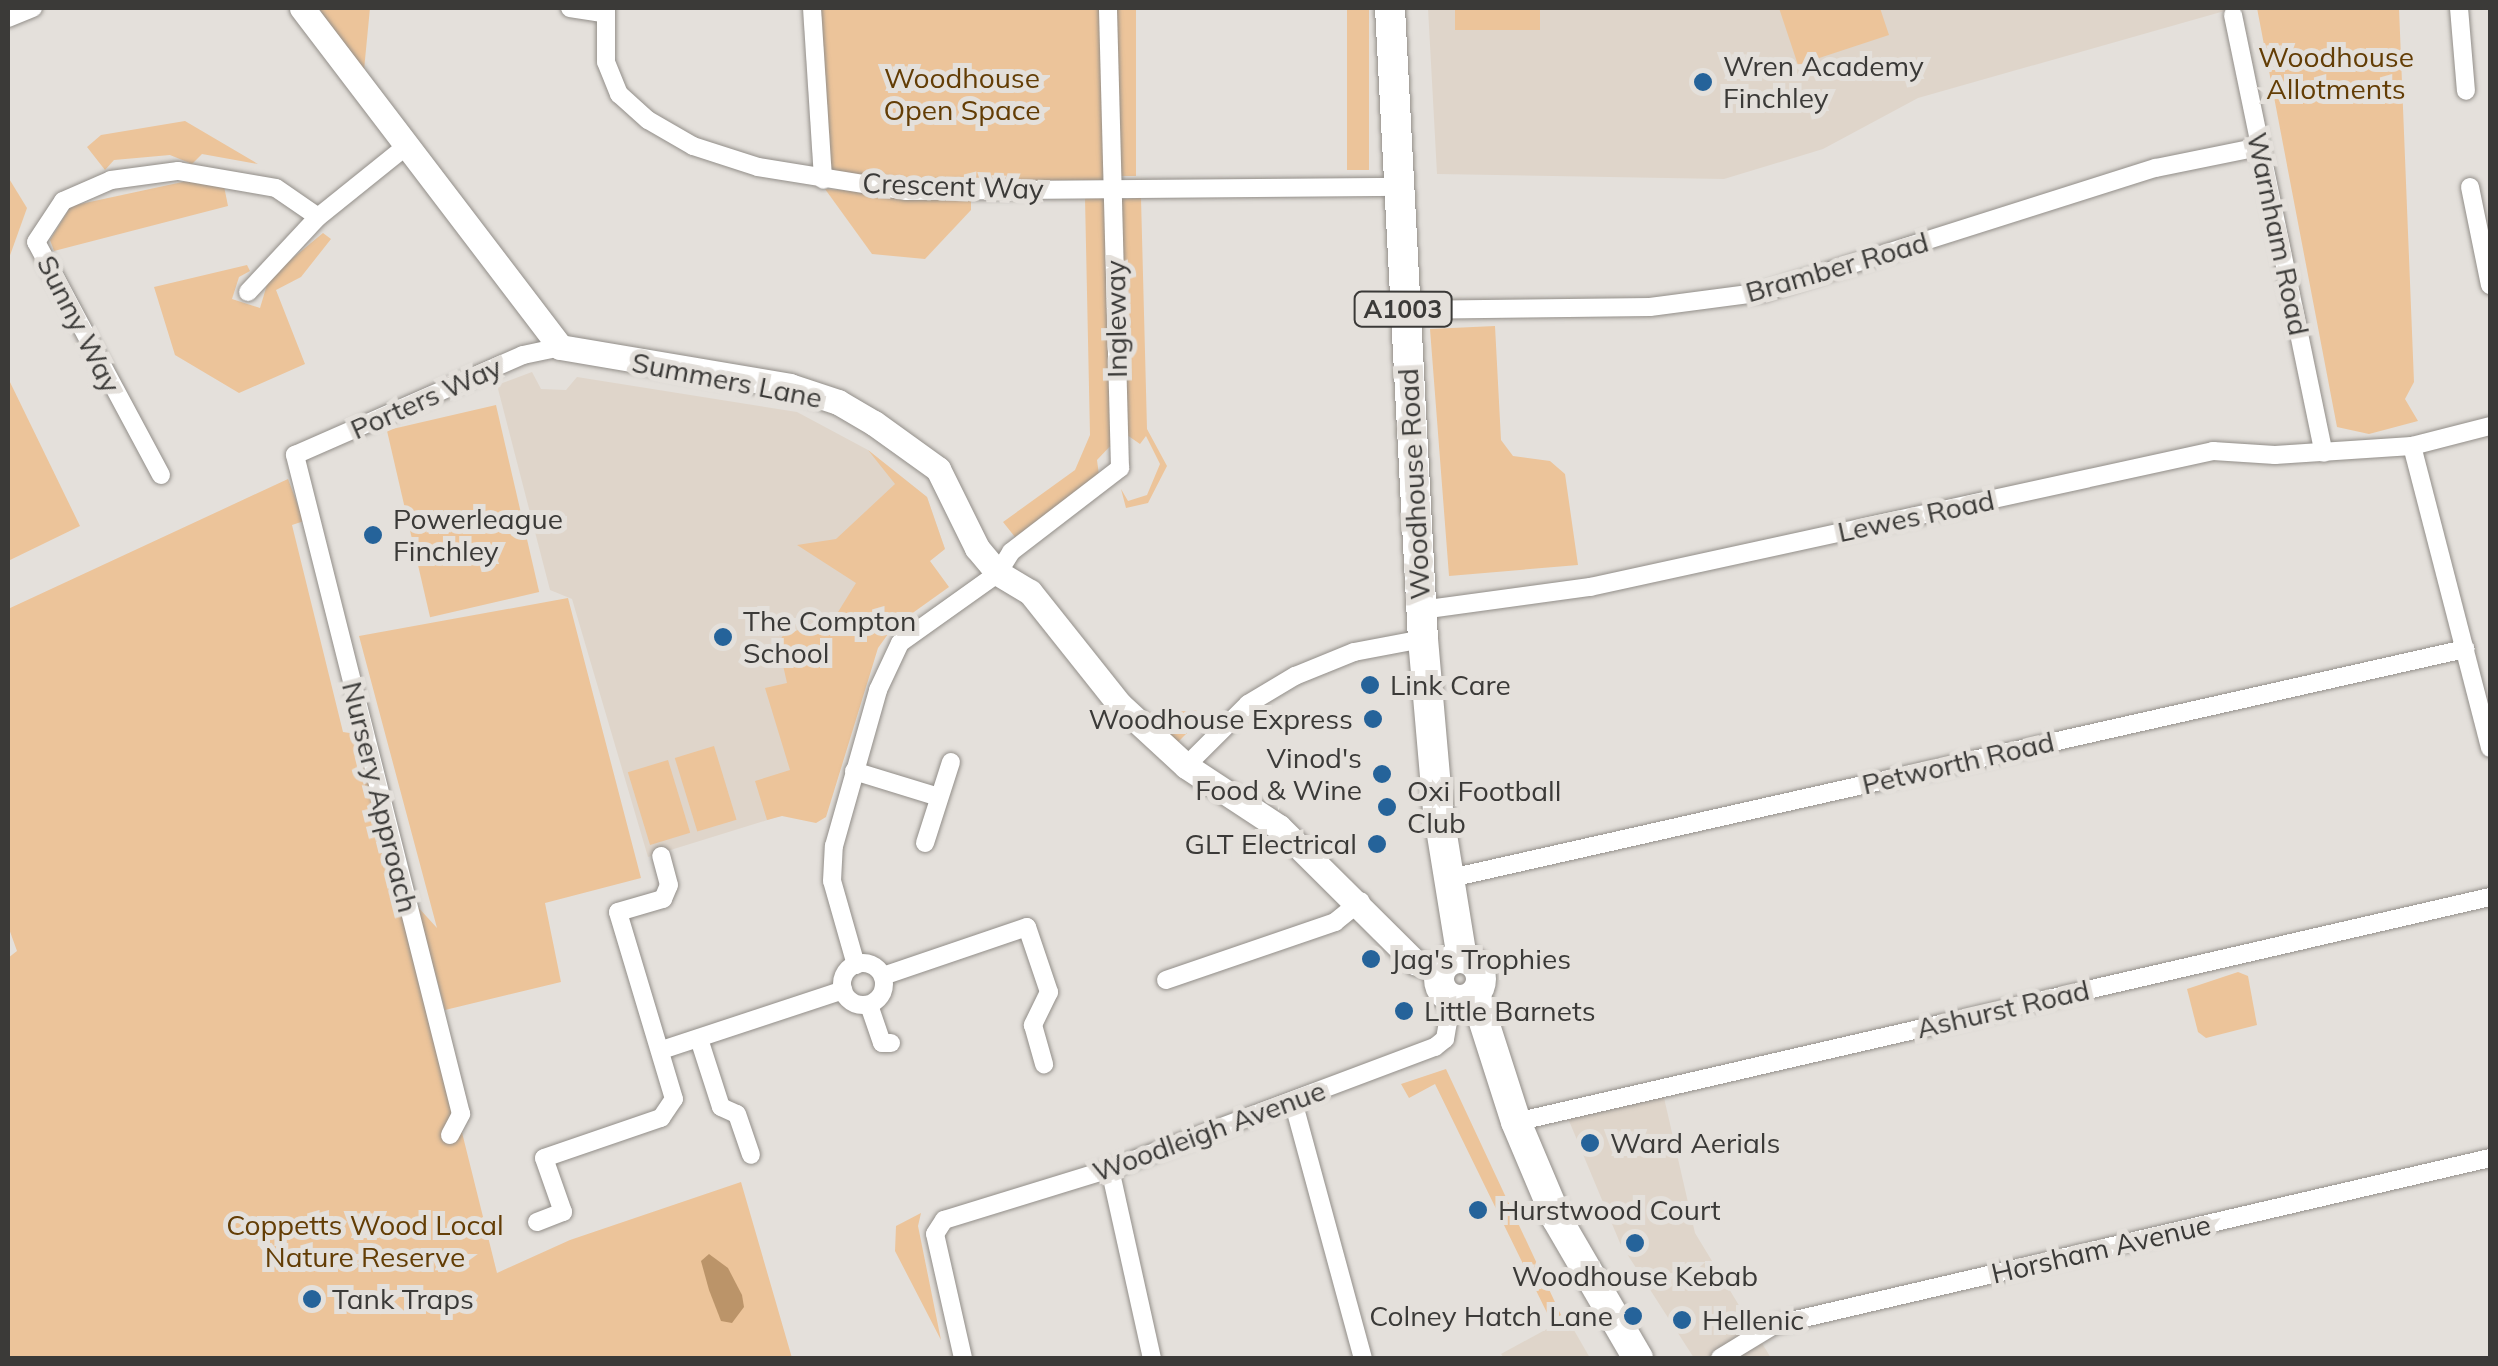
<!DOCTYPE html>
<html>
<head>
<meta charset="utf-8">
<style>
	body { margin:0 }
	#map { position:relative; width:2498px; height:1366px; overflow:hidden; background:#e4e0db; font-family:Mulish,sans-serif }
	div>[style] { position:absolute }
	[style*='--x'] { left:calc(var(--x)*1px); top:calc(var(--y)*1px); width:calc(var(--w)*1px); rotate:calc(var(--a)*1deg) }
	.built>* { inset:0; background:#dfd5ca }
	.green>* { inset:0; background:#ecc49a; transform-origin:0 0 }
	.water>* { inset:0; background:#bb9469 }
	.roads { filter:drop-shadow(0 0 2px #928e89) drop-shadow(0 0 2px #928e89) }
	.street>* { height:18px; margin:-9px; padding:0 9px; transform-origin:9px; border-radius:9px; background:#fff }
	.street>.ring { margin:-9px; padding:0; box-sizing:content-box; background:none; border:18px solid #fff; border-radius:50% }
	.secondary>* { height:25px; margin:-12.5px; padding:0 12.5px; transform-origin:12.5px; border-radius:12.5px; background:#fff }
	.primary>* { height:30px; margin:-15px; padding:0 15px; transform-origin:15px; border-radius:15px; background:#fff }
	.primary>.ring { margin:-15px; padding:0; box-sizing:content-box; background:none; border:30px solid #fff; border-radius:50% }
	.dots>* { width:28px; height:28px; translate:-50% -50%; box-sizing:border-box; border:5px solid #e4e0db; border-radius:50% }
	span { translate:-50% -50%; white-space:nowrap; text-align:center; line-height:1.15; -webkit-text-stroke:10px #e4e0db; paint-order:stroke }
	.shield-label span { padding:2px 8px; background:#e4e0db; border:2px solid; border-radius:8px; -webkit-text-stroke-width:0 }
	.shield-label { font-size:25px; color:#3b3a38; font-weight:700 }
	.park-label { font-size:28px; color:#633d05 }
	.poi-label { font-size:28px; color:#3b3a38 }
	.left { translate:0 -50%; text-align:left }
	.right { translate:-100% -50%; text-align:right }
	.street-label { font-size:28px; color:#3b3a38 }
	.frame { position:absolute; inset:0; border:10px solid #3b3a38; pointer-events:none }
</style>
</head>
<body>
<div id="map">
	<div class="built">
		<i style="clip-path:polygon(1428px 8px,2235px 8px,1918px 98px,1823px 149px,1724px 179px,1437px 174px)"></i>
		<i style="clip-path:polygon(532px 372px,541px 389px,566px 390px,577px 377px,797px 412px,868px 450px,927px 497px,945px 549px,929px 536px,870px 605px,819px 804px,648px 857px,572px 599px,550px 590px,497px 385px)"></i>
		<i style="clip-path:polygon(1662px 1089px,1695px 1233px,1771px 1358px,1694px 1358px,1620px 1243px,1567px 1116px)"></i>
		<i style="clip-path:polygon(1567px 1318px,1590px 1358px,1504px 1358px,1501px 1354px)"></i>
	</div>
	<div class="green">
		<i style="clip-path:polygon(319px 8px,370px 8px,364px 70px,323px 15px)"></i>
		<i style="clip-path:polygon(817px 8px,1100px 8px,1106px 180px,898px 182px,836px 175px,826px 163px)"></i>
		<i style="left:1117px;top:8px;width:19px;height:168px"></i>
		<i style="left:1347px;top:8px;width:22px;height:162px"></i>
		<i style="left:1455px;top:8px;width:85px;height:22px"></i>
		<i style="clip-path:polygon(1779px 8px,1880px 8px,1889px 35px,1798px 65px)"></i>
		<i style="clip-path:polygon(2257px 8px,2399px 8px,2414px 382px,2405px 399px,2418px 421px,2369px 434px,2337px 427px)"></i>
		<i style="clip-path:polygon(185px 121px,258px 164px,202px 154px,192px 164px,170px 155px,114px 160px,105px 170px,87px 147px,101px 135px)"></i>
		<i style="clip-path:polygon(8px 177px,27px 208px,8px 261px)"></i>
		<i style="clip-path:polygon(187px 181px,223px 181px,228px 206px,54px 251px,50px 240px,71px 206px)"></i>
		<i style="clip-path:polygon(825px 189px,971px 198px,971px 210px,925px 259px,872px 254px)"></i>
		<i style="clip-path:polygon(1108px 196px,1115px 441px,1097px 460px,1099px 475px,1015px 537px,1003px 522px,1075px 470px,1090px 435px,1085px 198px)"></i>
		<i style="clip-path:polygon(1141px 198px,1147px 429px,1167px 466px,1148px 503px,1126px 508px,1121px 489px,1128px 501px,1147px 495px,1160px 464px,1146px 436px,1140px 444px,1127px 435px,1120px 199px)"></i>
		<i style="clip-path:polygon(323px 233px,331px 239px,301px 277px,276px 290px,305px 364px,239px 393px,175px 355px,154px 287px,247px 265px,250px 271px,239px 277px,232px 299px,260px 308px,269px 278px)"></i>
		<i style="clip-path:polygon(1495px 326px,1501px 440px,1513px 456px,1550px 461px,1565px 474px,1578px 565px,1449px 576px,1430px 329px)"></i>
		<i style="clip-path:polygon(8px 378px,80px 526px,8px 561px)"></i>
		<i style="left:496px;top:405px;width:192px;height:112px;rotate:77deg"></i>
		<i style="clip-path:polygon(868px 450px,927px 497px,945px 549px,930px 561px,949px 587px,893px 627px,878px 648px,826px 817px,816px 823px,782px 816px,767px 820px,755px 781px,790px 770px,765px 688px,787px 683px,778px 643px,784px 634px,813px 626px,825px 633px,856px 583px,797px 545px,836px 539px,895px 484px)"></i>
		<i style="clip-path:polygon(288px 479px,304px 521px,292px 525px,343px 732px,363px 735px,497px 1273px,570px 1240px,741px 1182px,792px 1358px,8px 1358px,8px 958px,17px 951px,8px 926px,8px 609px)"></i>
		<i style="clip-path:polygon(568px 598px,641px 878px,545px 903px,561px 982px,445px 1010px,417px 906px,437px 928px,359px 636px)"></i>
		<i style="clip-path:polygon(1210px 710px,1177px 743px,1145px 713px)"></i>
		<i style="left:714px;top:746px;width:77px;height:41px;rotate:73deg"></i>
		<i style="left:668px;top:760px;width:76px;height:42px;rotate:73deg"></i>
		<i style="clip-path:polygon(2238px 972px,2248px 976px,2257px 1025px,2206px 1038px,2198px 1032px,2187px 989px)"></i>
		<i style="clip-path:polygon(1446px 1069px,1561px 1315px,1551px 1321px,1435px 1084px,1409px 1098px,1401px 1084px)"></i>
		<i style="clip-path:polygon(921px 1213px,918px 1226px,941px 1340px,895px 1251px,896px 1226px)"></i>
	</div>
	<div class="water">
		<i style="clip-path:polygon(709px 1254px,728px 1268px,742px 1295px,744px 1307px,732px 1323px,721px 1321px,709px 1290px,701px 1261px)"></i>
	</div>
	<div class="roads">
		<div class="street">
			<i style="--x:570;--y:8;--w:33;--a:9"></i>
			<i style="--x:606;--y:8;--w:54;--a:90"></i>
			<i style="--x:606;--y:62;--w:35;--a:68"></i>
			<i style="--x:619;--y:94;--w:39;--a:42"></i>
			<i style="--x:648;--y:120;--w:52;--a:30"></i>
			<i style="--x:693;--y:146;--w:68;--a:17.9"></i>
			<i style="--x:758;--y:167;--w:150;--a:9.2"></i>
			<i style="--x:906;--y:191;--w:492;--a:-0.5"></i>
			<i style="--x:812;--y:8;--w:172;--a:86.3"></i>
			<i style="--x:2459;--y:8;--w:83;--a:85.2"></i>
			<i style="--x:2233;--y:15;--w:447;--a:78.3"></i>
			<i style="--x:8;--y:18;--w:27;--a:-22"></i>
			<i style="--x:2470;--y:187;--w:100;--a:78.5"></i>
			<i style="--x:248;--y:292;--w:103;--a:-47"></i>
			<i style="--x:318;--y:217;--w:112;--a:-38.8"></i>
			<i style="--x:1403;--y:310;--w:247;--a:-0.7"></i>
			<i style="--x:1650;--y:307;--w:115;--a:-7.5"></i>
			<i style="--x:1764;--y:292;--w:411;--a:-17.6"></i>
			<i style="--x:2156;--y:168;--w:105;--a:-11.5"></i>
			<i style="--x:2412;--y:446;--w:312;--a:75.5"></i>
			<i style="--x:161;--y:475;--w:264;--a:-118.2"></i>
			<i style="--x:36;--y:242;--w:49;--a:-56.6"></i>
			<i style="--x:63;--y:201;--w:52;--a:-23.6"></i>
			<i style="--x:111;--y:180;--w:68;--a:-7.7"></i>
			<i style="--x:178;--y:171;--w:99;--a:9.8"></i>
			<i style="--x:276;--y:188;--w:51;--a:34.6"></i>
			<i style="--x:1421;--y:610;--w:171;--a:-7.8"></i>
			<i style="--x:1590;--y:587;--w:638;--a:-12.31"></i>
			<i style="--x:2213;--y:451;--w:62;--a:3.7"></i>
			<i style="--x:2275;--y:455;--w:137;--a:-3.8"></i>
			<i style="--x:2412;--y:446;--w:81;--a:-14.4"></i>
			<i style="--x:1186;--y:766;--w:88;--a:-45"></i>
			<i style="--x:1248;--y:704;--w:55;--a:-30.8"></i>
			<i style="--x:1295;--y:676;--w:64;--a:-22.1"></i>
			<i style="--x:1354;--y:652;--w:70;--a:-10.7"></i>
			<i style="--x:854;--y:771;--w:89;--a:17"></i>
			<i style="--x:925;--y:843;--w:85;--a:-72.2"></i>
			<i style="--x:1451;--y:878;--w:1040;--a:-12.73"></i>
			<i class="ring" style="left:842px;top:963px;width:24px;height:24px"></i>
			<i style="--x:856;--y:965;--w:87;--a:-105.9"></i>
			<i style="--x:832;--y:881;--w:35;--a:-87"></i>
			<i style="--x:834;--y:846;--w:162;--a:-74.2"></i>
			<i style="--x:878;--y:690;--w:52;--a:-64.9"></i>
			<i style="--x:900;--y:643;--w:120;--a:-35.5"></i>
			<i style="--x:998;--y:573;--w:25;--a:-58"></i>
			<i style="--x:1011;--y:552;--w:138;--a:-37.6"></i>
			<i style="--x:1120;--y:468;--w:460;--a:-91.5"></i>
			<i style="--x:883;--y:976;--w:152;--a:-18.8"></i>
			<i style="--x:1027;--y:927;--w:69;--a:71.3"></i>
			<i style="--x:1049;--y:992;--w:37;--a:116"></i>
			<i style="--x:1033;--y:1025;--w:41;--a:74.2"></i>
			<i style="--x:1166;--y:980;--w:179;--a:-18.9"></i>
			<i style="--x:1335;--y:922;--w:33;--a:-39"></i>
			<i style="--x:869;--y:1005;--w:40;--a:71.1"></i>
			<i style="--x:882;--y:1043;--w:9;--a:0"></i>
			<i style="--x:700;--y:1042;--w:68;--a:72.1"></i>
			<i style="--x:721;--y:1107;--w:17;--a:24"></i>
			<i style="--x:737;--y:1114;--w:43;--a:71.1"></i>
			<i style="--x:662;--y:1050;--w:191;--a:-18.3"></i>
			<i style="--x:1293;--y:1101;--w:266;--a:74.8"></i>
			<i style="--x:1516;--y:1122;--w:1000;--a:-13.01"></i>
			<i style="--x:450;--y:1135;--w:24;--a:-62"></i>
			<i style="--x:461;--y:1114;--w:680;--a:-104.14"></i>
			<i style="--x:295;--y:455;--w:249;--a:-23.7"></i>
			<i style="--x:523;--y:355;--w:38;--a:-12"></i>
			<i style="--x:1110;--y:1169;--w:194;--a:77.5"></i>
			<i style="--x:537;--y:1222;--w:28;--a:-21"></i>
			<i style="--x:563;--y:1212;--w:57;--a:-109.4"></i>
			<i style="--x:544;--y:1158;--w:124;--a:-18.9"></i>
			<i style="--x:661;--y:1118;--w:23;--a:-56"></i>
			<i style="--x:674;--y:1099;--w:195;--a:-106.7"></i>
			<i style="--x:618;--y:912;--w:47;--a:-16.1"></i>
			<i style="--x:663;--y:899;--w:15;--a:-67"></i>
			<i style="--x:669;--y:885;--w:30;--a:-105"></i>
			<i style="--x:963;--y:1358;--w:127;--a:-102.7"></i>
			<i style="--x:935;--y:1234;--w:17;--a:-57"></i>
			<i style="--x:944;--y:1220;--w:174;--a:-17.1"></i>
			<i style="--x:1110;--y:1169;--w:347;--a:-20.6"></i>
			<i style="--x:1435;--y:1047;--w:13;--a:-39"></i>
			<i style="--x:1445;--y:1039;--w:41;--a:-80.1"></i>
			<i style="--x:1720;--y:1358;--w:63;--a:-31.4"></i>
			<i style="--x:1774;--y:1325;--w:735;--a:-13.13"></i>
		</div>
		<div class="secondary">
			<i style="--x:302;--y:8;--w:426;--a:52.7"></i>
			<i style="--x:560;--y:347;--w:233;--a:9.6"></i>
			<i style="--x:790;--y:386;--w:51;--a:18.4"></i>
			<i style="--x:838;--y:402;--w:42;--a:30.3"></i>
			<i style="--x:874;--y:423;--w:79;--a:35.7"></i>
			<i style="--x:938;--y:469;--w:88;--a:63.7"></i>
			<i style="--x:977;--y:548;--w:33;--a:50"></i>
			<i style="--x:998;--y:573;--w:37;--a:31"></i>
			<i style="--x:1030;--y:592;--w:144;--a:51.5"></i>
			<i style="--x:1120;--y:705;--w:90;--a:42.7"></i>
			<i style="--x:1186;--y:766;--w:111;--a:33.3"></i>
			<i style="--x:1279;--y:827;--w:192;--a:44.8"></i>
			<i style="--x:1415;--y:962;--w:28;--a:19"></i>
		</div>
		<div class="primary">
			<i style="--x:1390;--y:8;--w:632;--a:87.01"></i>
			<i style="--x:1423;--y:639;--w:172;--a:85"></i>
			<i style="--x:1438;--y:810;--w:150;--a:80.8"></i>
			<i class="ring" style="left:1439px;top:958px;width:12px;height:12px"></i>
			<i style="--x:1475;--y:994;--w:134;--a:72.2"></i>
			<i style="--x:1516;--y:1122;--w:105;--a:67.1"></i>
			<i style="--x:1557;--y:1219;--w:161;--a:59.8"></i>
		</div>
	</div>
	<div class="dots">
		<i style="left:1703px;top:82px;background:#25639a"></i>
		<i style="left:373px;top:535px;background:#25639a"></i>
		<i style="left:723px;top:637px;background:#25639a"></i>
		<i style="left:1370px;top:685px;background:#25639a"></i>
		<i style="left:1373px;top:719px;background:#25639a"></i>
		<i style="left:1382px;top:774px;background:#25639a"></i>
		<i style="left:1387px;top:807px;background:#25639a"></i>
		<i style="left:1377px;top:844px;background:#25639a"></i>
		<i style="left:1371px;top:959px;background:#25639a"></i>
		<i style="left:1404px;top:1011px;background:#25639a"></i>
		<i style="left:1590px;top:1143px;background:#25639a"></i>
		<i style="left:1478px;top:1210px;background:#25639a"></i>
		<i style="left:1635px;top:1243px;background:#25639a"></i>
		<i style="left:312px;top:1299px;background:#25639a"></i>
		<i style="left:1633px;top:1316px;background:#25639a"></i>
		<i style="left:1682px;top:1320px;background:#25639a"></i>
	</div>
	<div class="shield-label">
		<span style="left:1403px;top:309px">A1003</span>
	</div>
	<div class="park-label">
		<span style="left:2336px;top:73px">Woodhouse<br>Allotments</span>
		<span style="left:962px;top:94px">Woodhouse<br>Open Space</span>
		<span style="left:365px;top:1241px">Coppetts Wood Local<br>Nature Reserve</span>
	</div>
	<div class="poi-label">
		<span class="left" style="left:1723px;top:82px">Wren Academy<br>Finchley</span>
		<span class="left" style="left:393px;top:535px">Powerleague<br>Finchley</span>
		<span class="left" style="left:743px;top:637px">The Compton<br>School</span>
		<span class="left" style="left:1390px;top:685px">Link Care</span>
		<span class="right" style="left:1353px;top:719px">Woodhouse Express</span>
		<span class="right" style="left:1362px;top:774px">Vinod's<br>Food &amp; Wine</span>
		<span class="left" style="left:1407px;top:807px">Oxi Football<br>Club</span>
		<span class="right" style="left:1357px;top:844px">GLT Electrical</span>
		<span class="left" style="left:1391px;top:959px">Jag's Trophies</span>
		<span class="left" style="left:1424px;top:1011px">Little Barnets</span>
		<span class="left" style="left:1610px;top:1143px">Ward Aerials</span>
		<span class="left" style="left:1498px;top:1210px">Hurstwood Court</span>
		<span style="left:1635px;top:1276px">Woodhouse Kebab</span>
		<span class="left" style="left:332px;top:1299px">Tank Traps</span>
		<span class="right" style="left:1613px;top:1316px">Colney Hatch Lane</span>
		<span class="left" style="left:1702px;top:1320px">Hellenic</span>
	</div>
	<div class="street-label">
		<span style="left:953px;top:186px;rotate:2deg">Crescent Way</span>
		<span style="left:2278px;top:234px;rotate:78deg">Warnham Road</span>
		<span style="left:1837px;top:267px;rotate:-16deg">Bramber Road</span>
		<span style="left:1116px;top:319px;rotate:-91deg">Ingleway</span>
		<span style="left:79px;top:324px;rotate:63deg">Sunny Way</span>
		<span style="left:727px;top:380px;rotate:11deg">Summers Lane</span>
		<span style="left:426px;top:398px;rotate:-24deg">Porters Way</span>
		<span style="left:1414px;top:484px;rotate:-93deg">Woodhouse Road</span>
		<span style="left:1916px;top:516px;rotate:-12deg">Lewes Road</span>
		<span style="left:1958px;top:763px;rotate:-13deg">Petworth Road</span>
		<span style="left:380px;top:797px;rotate:76deg">Nursery Approach</span>
		<span style="left:2003px;top:1009px;rotate:-13deg">Ashurst Road</span>
		<span style="left:1209px;top:1131px;rotate:-20deg">Woodleigh Avenue</span>
		<span style="left:2101px;top:1249px;rotate:-13deg">Horsham Avenue</span>
	</div>
	<div class="frame"></div>
</div>
</body>
</html>
